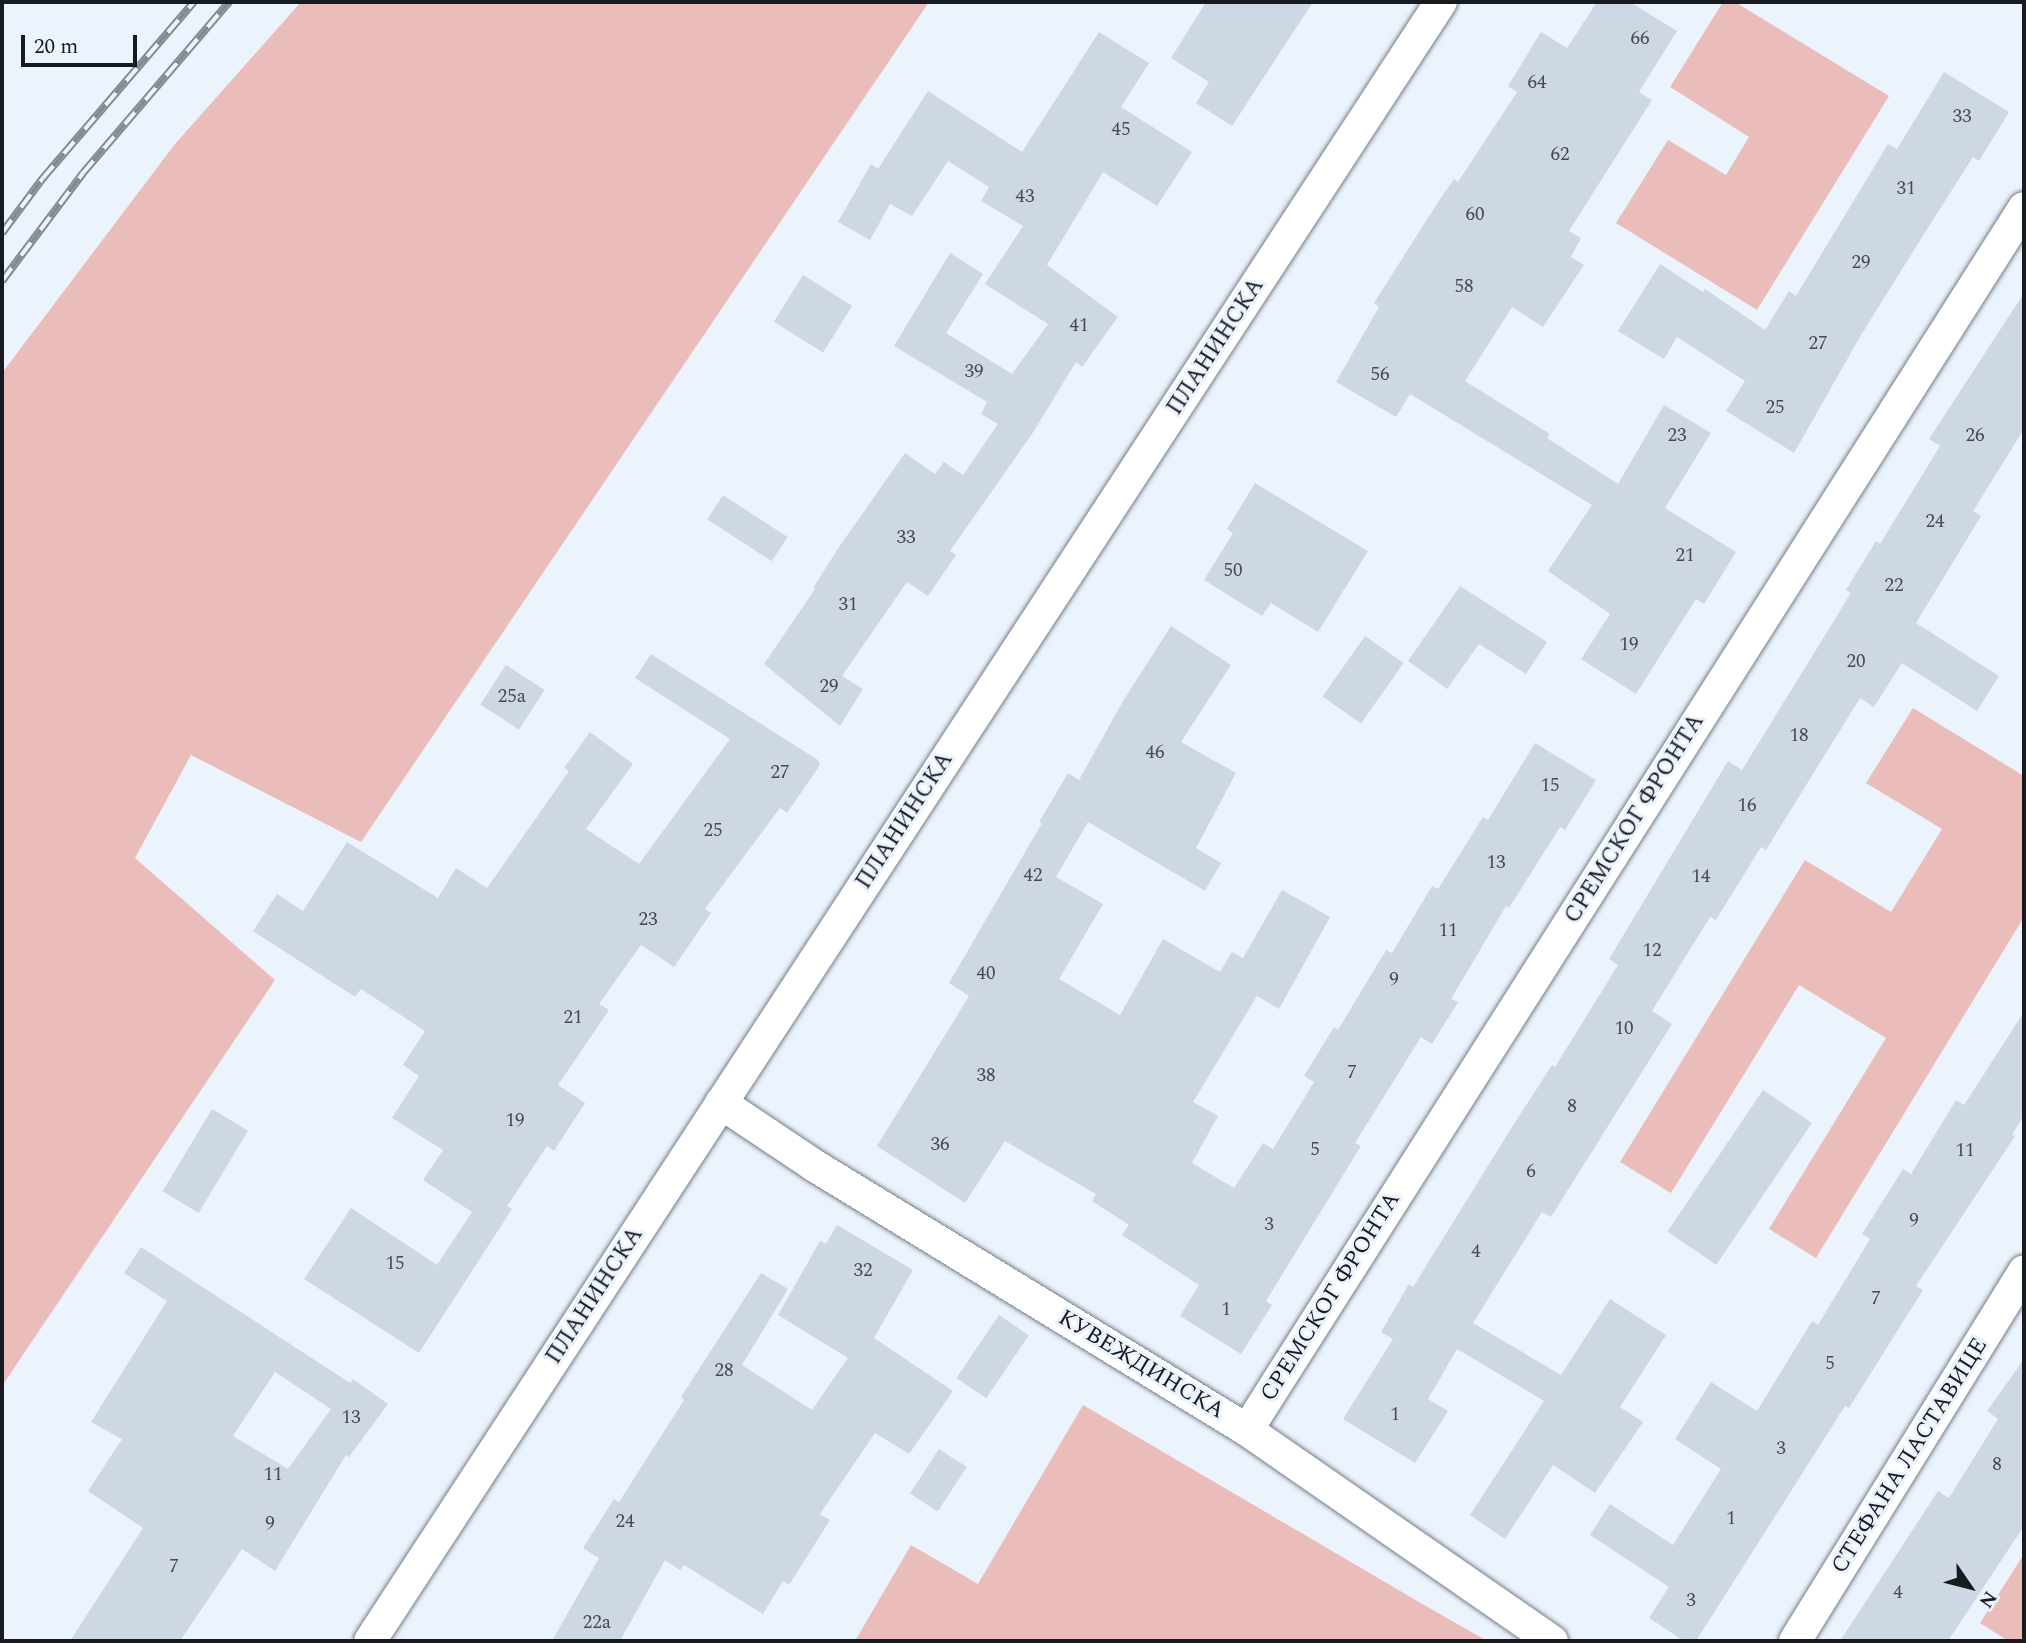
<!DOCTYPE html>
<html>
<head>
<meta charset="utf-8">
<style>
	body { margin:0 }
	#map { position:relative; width:2026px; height:1643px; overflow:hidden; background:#ebf3fd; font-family:Spectral,serif }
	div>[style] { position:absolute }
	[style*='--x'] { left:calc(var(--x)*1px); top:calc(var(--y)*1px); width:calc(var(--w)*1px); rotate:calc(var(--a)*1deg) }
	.green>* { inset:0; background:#eabdba }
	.building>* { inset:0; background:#ced8e4; transform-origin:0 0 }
	.roads { filter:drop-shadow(0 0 2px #747d88) drop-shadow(0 0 2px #747d88) }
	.minor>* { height:32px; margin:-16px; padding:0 16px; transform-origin:16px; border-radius:16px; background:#fff }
	.rail>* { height:8px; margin-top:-4px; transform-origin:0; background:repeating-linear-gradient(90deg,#ebf3fd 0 16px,#858a92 0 32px); box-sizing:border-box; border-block:2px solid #858a92 }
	span { translate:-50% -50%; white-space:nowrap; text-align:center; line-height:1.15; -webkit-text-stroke:6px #ebf3fd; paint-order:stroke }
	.number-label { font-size:19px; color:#454a50 }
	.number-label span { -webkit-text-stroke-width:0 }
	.street-label { font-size:23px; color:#171a1f }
	.frame { position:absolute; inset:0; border:4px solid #171a1f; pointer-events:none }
	.north { position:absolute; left:1935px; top:1552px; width:70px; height:70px; -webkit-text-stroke:5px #ebf3fd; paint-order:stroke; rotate:125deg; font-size:19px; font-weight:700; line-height:28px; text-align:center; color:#171a1f }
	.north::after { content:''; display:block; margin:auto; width:24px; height:32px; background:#171a1f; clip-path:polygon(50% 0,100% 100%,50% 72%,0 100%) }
	.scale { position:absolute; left:21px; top:35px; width:116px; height:32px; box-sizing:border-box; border:4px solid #171a1f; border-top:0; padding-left:9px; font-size:21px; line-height:24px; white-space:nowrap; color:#171a1f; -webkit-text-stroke:5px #ebf3fd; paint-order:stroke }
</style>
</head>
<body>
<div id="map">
	<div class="green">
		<i style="clip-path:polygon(301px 2px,929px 2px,361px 842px,191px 755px,135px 858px,275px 980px,2px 1386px,2px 373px,175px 144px)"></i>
		<i style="clip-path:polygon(1723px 2px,1735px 2px,1889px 96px,1757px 310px,1616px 223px,1668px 140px,1726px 175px,1749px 137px,1670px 87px)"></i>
		<i style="clip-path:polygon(1913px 708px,2024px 776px,2024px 917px,1816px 1258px,1769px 1229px,1886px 1038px,1799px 985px,1671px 1193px,1620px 1162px,1805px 860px,1891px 912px,1942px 829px,1866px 783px)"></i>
		<i style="clip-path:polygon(1083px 1405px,1419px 1602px,1487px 1641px,855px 1641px,911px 1545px,978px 1584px)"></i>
		<i style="clip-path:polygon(2024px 1554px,2024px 1641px,2008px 1641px,1980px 1623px)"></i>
	</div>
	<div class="building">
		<i style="clip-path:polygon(1206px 2px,1313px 2px,1232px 126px,1196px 103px,1209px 82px,1171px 58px)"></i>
		<i style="clip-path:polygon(1597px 2px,1630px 2px,1677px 31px,1639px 92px,1652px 100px,1569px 231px,1581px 238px,1571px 257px,1584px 265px,1543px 327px,1512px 307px,1465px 381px,1550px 434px,1547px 438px,1618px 484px,1664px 405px,1711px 433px,1665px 508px,1736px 552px,1704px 604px,1696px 599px,1636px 694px,1581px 659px,1610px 614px,1548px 571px,1592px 505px,1410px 394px,1396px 417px,1336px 382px,1379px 307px,1374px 303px,1440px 199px,1454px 179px,1458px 182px,1517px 92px,1508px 86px,1541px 32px,1567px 48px)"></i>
		<i style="clip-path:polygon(1099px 32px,1149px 63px,1121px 107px,1192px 152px,1157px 206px,1103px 172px,1047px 265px,1118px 317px,1082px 367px,1076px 362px,1032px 434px,950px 551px,956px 555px,928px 596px,907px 582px,842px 676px,863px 689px,840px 726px,764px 664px,815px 589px,813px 588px,839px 547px,905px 453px,935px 474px,944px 462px,963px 475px,998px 424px,981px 414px,987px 402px,894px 346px,950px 253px,983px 274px,946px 333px,1012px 374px,1048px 324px,985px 284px,1023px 226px,981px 201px,989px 187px,948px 161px,912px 216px,890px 204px,870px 240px,838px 222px,871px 164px,878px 169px,928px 91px,1022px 152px)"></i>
		<i style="clip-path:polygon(1944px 72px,2009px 112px,1979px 161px,1973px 157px,1924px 234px,1861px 335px,1794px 453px,1726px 411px,1745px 381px,1677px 337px,1664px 359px,1618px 331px,1660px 264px,1703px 292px,1705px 289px,1765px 330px,1789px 291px,1796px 296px,1888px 144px,1897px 149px)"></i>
		<i style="left:803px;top:275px;width:58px;height:55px;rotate:32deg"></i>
		<i style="clip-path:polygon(2024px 293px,2024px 429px,1973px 511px,1981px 516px,1916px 623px,1999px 676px,1977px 711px,1902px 663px,1874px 707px,1860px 698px,1766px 850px,1761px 847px,1716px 920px,1710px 917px,1652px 1011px,1672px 1024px,1551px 1217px,1542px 1212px,1473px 1323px,1561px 1375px,1610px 1299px,1666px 1335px,1620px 1407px,1643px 1422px,1595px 1493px,1553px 1465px,1505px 1539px,1470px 1515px,1544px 1401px,1457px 1349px,1428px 1399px,1448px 1411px,1415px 1463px,1343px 1419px,1393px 1339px,1381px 1332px,1409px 1284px,1413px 1287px,1512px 1127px,1552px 1065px,1555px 1067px,1618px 965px,1609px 959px,1728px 761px,1742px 770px,1851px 593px,1846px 590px,1876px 541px,1880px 544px,1940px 446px,1929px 439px)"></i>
		<i style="clip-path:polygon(1255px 483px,1368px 551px,1318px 632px,1271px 603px,1262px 616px,1204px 580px,1233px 533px,1227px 529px)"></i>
		<i style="left:723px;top:495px;width:77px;height:29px;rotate:33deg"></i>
		<i style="clip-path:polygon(1460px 586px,1547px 642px,1526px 674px,1479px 644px,1447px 689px,1408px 661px)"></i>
		<i style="clip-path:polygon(1171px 626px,1231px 665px,1181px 742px,1236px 773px,1196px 848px,1221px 863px,1205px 891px,1088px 822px,1056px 877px,1103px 904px,1059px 979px,1120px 1015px,1163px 939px,1220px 972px,1232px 952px,1243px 958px,1282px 890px,1330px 917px,1279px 1009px,1257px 996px,1193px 1102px,1218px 1116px,1192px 1163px,1234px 1188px,1263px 1143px,1273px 1149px,1314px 1082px,1304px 1076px,1334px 1027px,1338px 1030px,1386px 950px,1392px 953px,1432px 886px,1438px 889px,1483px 817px,1488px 820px,1535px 743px,1596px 780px,1565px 830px,1560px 827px,1509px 908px,1506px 906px,1451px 999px,1458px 1002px,1432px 1044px,1421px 1037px,1355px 1143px,1361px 1146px,1266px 1301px,1272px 1305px,1241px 1354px,1180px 1316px,1199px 1285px,1122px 1235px,1129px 1225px,1092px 1201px,1096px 1194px,1005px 1141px,965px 1203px,877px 1146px,969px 996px,949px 983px,1042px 823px,1039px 822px,1068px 773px,1079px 780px,1123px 701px)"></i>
		<i style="left:1365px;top:636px;width:47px;height:74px;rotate:35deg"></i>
		<i style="clip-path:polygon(651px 654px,818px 760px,820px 765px,787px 813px,780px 808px,705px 909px,711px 913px,674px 967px,641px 945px,599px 1004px,609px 1010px,558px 1085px,585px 1103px,554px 1151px,547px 1146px,507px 1206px,512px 1209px,419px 1353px,304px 1279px,351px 1208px,437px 1265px,472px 1212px,423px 1180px,443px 1150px,392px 1118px,419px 1076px,403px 1065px,425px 1031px,361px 989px,355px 997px,253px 931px,277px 894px,303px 911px,347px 842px,438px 898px,456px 868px,487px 888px,569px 771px,564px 768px,590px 732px,633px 764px,586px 829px,639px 864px,730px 739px,635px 678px)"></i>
		<i style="left:506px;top:665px;width:46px;height:47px;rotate:33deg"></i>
		<i style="clip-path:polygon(2024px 1012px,2024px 1115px,2012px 1135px,2015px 1136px,1916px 1286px,1923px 1290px,1849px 1408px,1845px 1406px,1696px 1641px,1684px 1641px,1649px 1618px,1669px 1587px,1590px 1535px,1610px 1504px,1673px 1545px,1721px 1469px,1675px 1439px,1711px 1382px,1757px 1411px,1812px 1321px,1818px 1325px,1870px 1239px,1862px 1234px,1903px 1169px,1911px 1174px,1956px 1100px,1964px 1105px)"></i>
		<i style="left:1763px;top:1090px;width:59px;height:171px;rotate:34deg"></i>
		<i style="left:212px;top:1109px;width:42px;height:96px;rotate:31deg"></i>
		<i style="clip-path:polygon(837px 1225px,913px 1270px,874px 1338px,953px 1391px,909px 1454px,875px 1433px,820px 1514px,830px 1520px,789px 1585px,783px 1581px,763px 1614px,684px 1565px,680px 1570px,665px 1560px,620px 1641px,552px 1641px,599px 1558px,583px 1548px,614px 1499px,619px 1502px,684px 1400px,681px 1397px,761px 1273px,788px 1289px,742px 1365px,812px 1410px,848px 1358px,778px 1315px,820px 1241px,826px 1244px)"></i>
		<i style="clip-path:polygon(evenodd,141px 1247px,350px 1383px,353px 1379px,388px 1404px,349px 1457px,346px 1455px,275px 1571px,242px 1549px,180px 1641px,70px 1641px,143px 1528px,88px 1491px,122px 1439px,91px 1422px,167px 1301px,124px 1273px,141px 1247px,275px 1372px,331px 1409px,288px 1469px,233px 1436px,275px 1372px)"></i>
		<i style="left:999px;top:1315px;width:36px;height:76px;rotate:34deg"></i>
		<i style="clip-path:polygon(2024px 1359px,2024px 1526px,1948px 1641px,1840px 1641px,1938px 1491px,1949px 1498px,1998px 1419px,1987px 1411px)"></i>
		<i style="left:939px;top:1449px;width:33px;height:53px;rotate:33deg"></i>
	</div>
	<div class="roads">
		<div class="minor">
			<i style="--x:721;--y:1103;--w:113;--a:33.8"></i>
			<i style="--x:815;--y:1166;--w:506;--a:31.43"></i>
			<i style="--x:1247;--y:1430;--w:371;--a:34.7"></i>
			<i style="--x:1247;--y:1430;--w:1448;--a:-57.55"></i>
			<i style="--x:370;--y:1641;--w:1958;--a:-56.84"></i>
			<i style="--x:1795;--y:1641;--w:435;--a:-58.2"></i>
		</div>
	</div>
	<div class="rail">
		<i style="--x:2;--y:233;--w:69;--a:-53.3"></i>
		<i style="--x:43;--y:178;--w:232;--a:-49.4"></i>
		<i style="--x:2;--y:281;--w:135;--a:-53.1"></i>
		<i style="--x:83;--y:173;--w:225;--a:-49.5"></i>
	</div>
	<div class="number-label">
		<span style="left:1640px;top:39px">66</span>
		<span style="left:1537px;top:83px">64</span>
		<span style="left:1962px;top:117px">33</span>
		<span style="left:1121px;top:130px">45</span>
		<span style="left:1560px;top:155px">62</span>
		<span style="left:1906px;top:189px">31</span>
		<span style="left:1025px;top:197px">43</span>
		<span style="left:1475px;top:215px">60</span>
		<span style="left:1861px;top:263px">29</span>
		<span style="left:1464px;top:287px">58</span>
		<span style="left:1079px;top:326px">41</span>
		<span style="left:1818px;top:344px">27</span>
		<span style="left:974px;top:372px">39</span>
		<span style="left:1380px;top:375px">56</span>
		<span style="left:1775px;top:408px">25</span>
		<span style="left:1677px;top:436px">23</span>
		<span style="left:1975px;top:436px">26</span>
		<span style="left:1935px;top:522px">24</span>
		<span style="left:906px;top:538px">33</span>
		<span style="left:1685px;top:556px">21</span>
		<span style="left:1233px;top:571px">50</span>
		<span style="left:1894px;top:586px">22</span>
		<span style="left:848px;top:605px">31</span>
		<span style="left:1629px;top:645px">19</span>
		<span style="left:1856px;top:662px">20</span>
		<span style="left:829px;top:687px">29</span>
		<span style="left:512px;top:697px">25a</span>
		<span style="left:1799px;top:736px">18</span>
		<span style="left:1155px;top:753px">46</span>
		<span style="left:780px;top:773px">27</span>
		<span style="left:1550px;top:786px">15</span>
		<span style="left:1747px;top:806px">16</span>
		<span style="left:713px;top:831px">25</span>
		<span style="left:1496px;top:863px">13</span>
		<span style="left:1033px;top:876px">42</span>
		<span style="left:1701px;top:877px">14</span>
		<span style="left:648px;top:920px">23</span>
		<span style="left:1448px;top:931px">11</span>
		<span style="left:1652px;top:951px">12</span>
		<span style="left:986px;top:974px">40</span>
		<span style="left:1394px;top:980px">9</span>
		<span style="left:573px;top:1018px">21</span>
		<span style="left:1624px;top:1029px">10</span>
		<span style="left:1352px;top:1073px">7</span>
		<span style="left:986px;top:1076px">38</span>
		<span style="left:1572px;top:1107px">8</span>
		<span style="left:515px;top:1121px">19</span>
		<span style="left:940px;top:1145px">36</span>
		<span style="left:1315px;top:1150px">5</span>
		<span style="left:1965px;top:1151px">11</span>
		<span style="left:1531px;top:1172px">6</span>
		<span style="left:1914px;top:1221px">9</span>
		<span style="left:1269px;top:1225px">3</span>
		<span style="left:1476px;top:1252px">4</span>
		<span style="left:395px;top:1264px">15</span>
		<span style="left:863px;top:1271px">32</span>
		<span style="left:1876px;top:1299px">7</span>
		<span style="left:1226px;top:1310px">1</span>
		<span style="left:1830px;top:1364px">5</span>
		<span style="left:724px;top:1371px">28</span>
		<span style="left:1395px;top:1415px">1</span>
		<span style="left:351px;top:1418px">13</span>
		<span style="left:1781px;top:1449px">3</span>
		<span style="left:1997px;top:1465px">8</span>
		<span style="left:273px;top:1475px">11</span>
		<span style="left:1731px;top:1519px">1</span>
		<span style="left:625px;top:1522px">24</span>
		<span style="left:270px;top:1524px">9</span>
		<span style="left:174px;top:1567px">7</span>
		<span style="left:1898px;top:1593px">4</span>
		<span style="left:1691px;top:1601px">3</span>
		<span style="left:597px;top:1623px">22a</span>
	</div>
	<div class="street-label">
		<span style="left:1216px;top:347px;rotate:-57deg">ПЛАНИНСКА</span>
		<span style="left:1635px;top:819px;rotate:-58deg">СРЕМСКОГ ФРОНТА</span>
		<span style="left:905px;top:821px;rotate:-57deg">ПЛАНИНСКА</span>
		<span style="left:595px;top:1296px;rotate:-57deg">ПЛАНИНСКА</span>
		<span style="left:1331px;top:1297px;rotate:-58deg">СРЕМСКОГ ФРОНТА</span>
		<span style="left:1141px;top:1365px;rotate:31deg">КУВЕЖДИНСКА</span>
		<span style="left:1910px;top:1456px;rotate:-58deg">СТЕФАНА ЛАСТАВИЦЕ</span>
	</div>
	<div class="frame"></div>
	<div class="north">N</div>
	<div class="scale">20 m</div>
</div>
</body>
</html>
